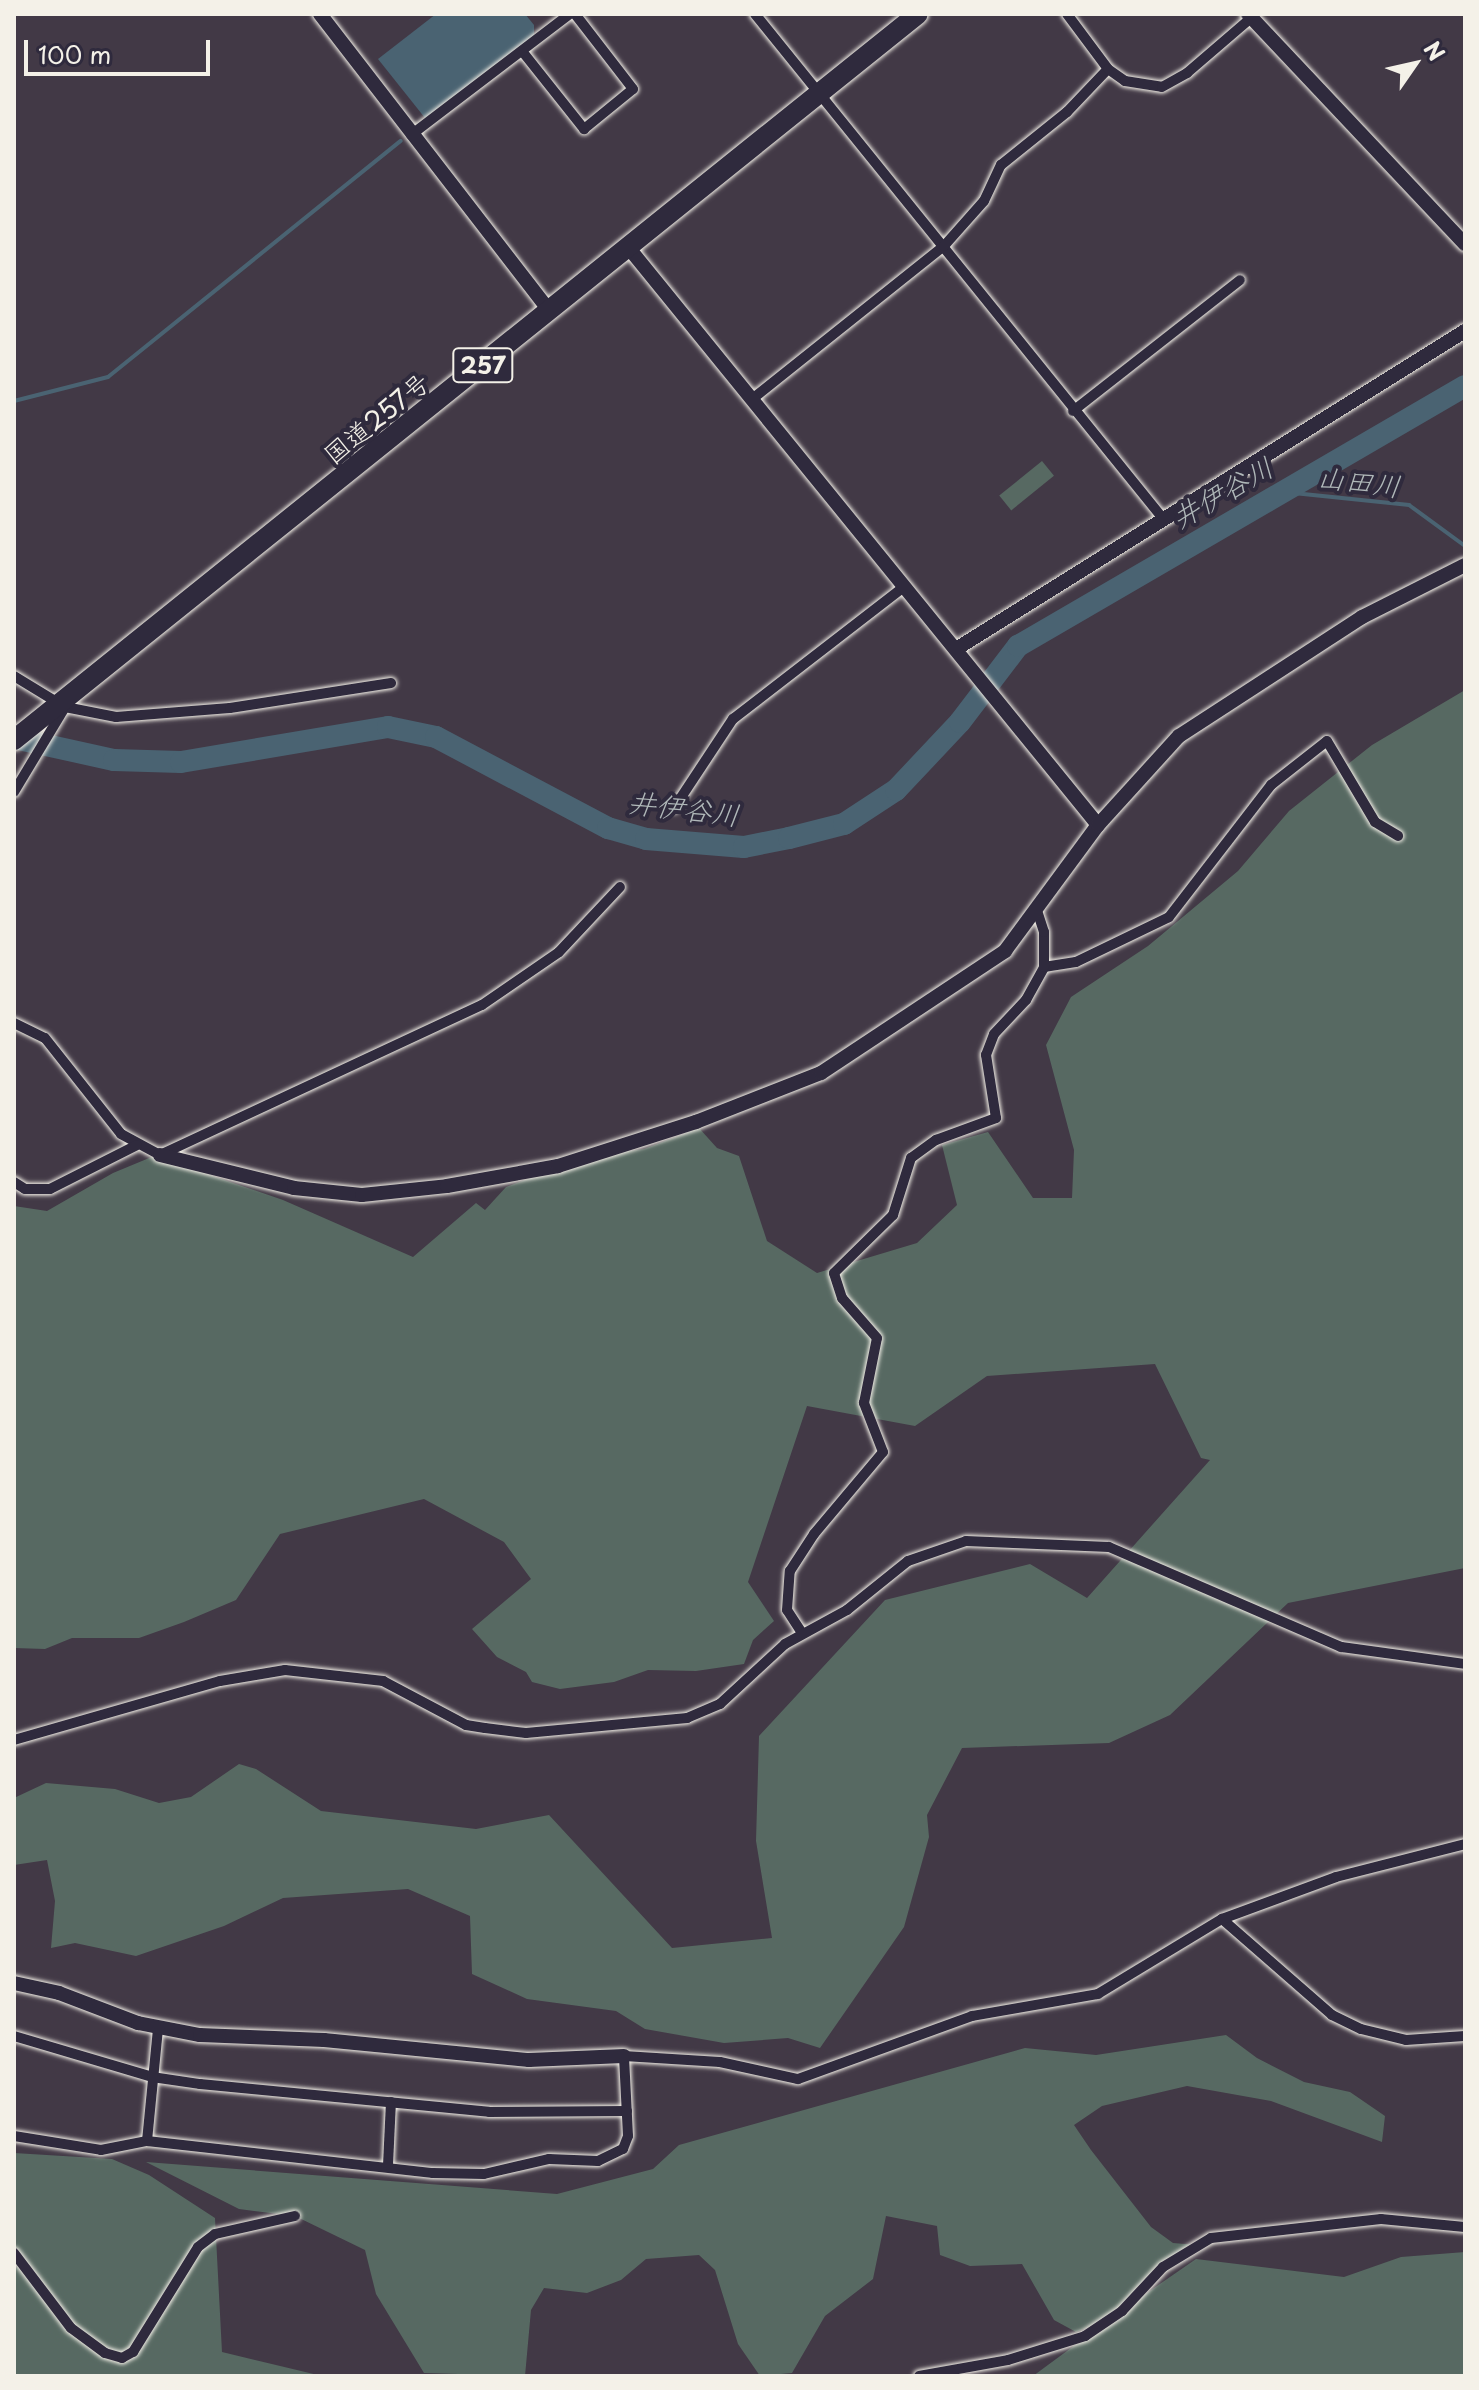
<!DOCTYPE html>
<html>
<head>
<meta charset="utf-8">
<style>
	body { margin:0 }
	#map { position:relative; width:1479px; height:2390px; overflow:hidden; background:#423946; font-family:"Playpen Sans","Klee One",sans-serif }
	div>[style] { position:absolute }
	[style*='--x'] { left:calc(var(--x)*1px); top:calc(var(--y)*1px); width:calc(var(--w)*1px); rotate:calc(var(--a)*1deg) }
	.green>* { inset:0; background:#576962; transform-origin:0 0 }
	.water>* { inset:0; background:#4a6372 }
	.stream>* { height:4px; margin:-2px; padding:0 2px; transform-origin:2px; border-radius:2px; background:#4a6372 }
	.river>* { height:22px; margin:-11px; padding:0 11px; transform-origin:11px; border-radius:11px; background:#4a6372 }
	.roads { filter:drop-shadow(0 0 2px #f4f1e8) drop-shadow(0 0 2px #f4f1e8) }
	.street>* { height:10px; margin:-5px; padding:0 5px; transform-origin:5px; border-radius:5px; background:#2f2a3d }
	.secondary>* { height:14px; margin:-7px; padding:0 7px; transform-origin:7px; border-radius:7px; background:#2f2a3d }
	.highway>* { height:20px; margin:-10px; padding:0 10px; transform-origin:10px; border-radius:10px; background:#2f2a3d }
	span { translate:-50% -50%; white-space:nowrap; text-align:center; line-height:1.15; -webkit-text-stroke:8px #2f2a3d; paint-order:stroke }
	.shield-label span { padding:2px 6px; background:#2f2a3d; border:2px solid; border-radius:6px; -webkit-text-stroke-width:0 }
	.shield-label { font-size:24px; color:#f4f1e8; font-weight:700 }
	.street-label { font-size:26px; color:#f4f1e8 }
	.water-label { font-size:28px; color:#b0b8b9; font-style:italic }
	.frame { position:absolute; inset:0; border:16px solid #f4f1e8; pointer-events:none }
	.north { position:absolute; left:1375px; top:24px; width:80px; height:80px; -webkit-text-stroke:6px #2f2a3d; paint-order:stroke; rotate:56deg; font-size:22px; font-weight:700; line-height:32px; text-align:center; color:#f4f1e8 }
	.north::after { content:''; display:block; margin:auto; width:28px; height:36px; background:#f4f1e8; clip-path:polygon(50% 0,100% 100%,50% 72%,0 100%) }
	.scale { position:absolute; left:24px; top:40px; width:186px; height:36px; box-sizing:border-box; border:4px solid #f4f1e8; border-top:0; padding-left:10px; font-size:24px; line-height:28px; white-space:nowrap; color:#f4f1e8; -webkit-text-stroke:6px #2f2a3d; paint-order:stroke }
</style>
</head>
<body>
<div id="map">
	<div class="green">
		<i style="left:1042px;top:461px;width:19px;height:55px;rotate:51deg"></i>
		<i style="clip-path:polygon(1465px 690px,1465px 1568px,1288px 1603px,1170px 1715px,1109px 1743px,962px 1748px,927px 1815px,929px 1837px,904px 1927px,820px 2048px,788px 2038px,724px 2043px,645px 2029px,616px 2011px,527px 1999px,472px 1974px,470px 1916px,408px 1889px,283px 1898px,224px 1926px,136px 1956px,75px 1943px,51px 1948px,55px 1901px,47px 1860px,14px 1865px,14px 1798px,46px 1783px,115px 1789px,159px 1803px,191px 1797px,239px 1764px,256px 1769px,321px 1811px,476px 1829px,549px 1815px,672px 1948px,772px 1938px,756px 1841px,759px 1736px,885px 1600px,1030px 1564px,1087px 1598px,1210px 1460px,1201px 1458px,1155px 1364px,987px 1376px,915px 1426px,807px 1406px,748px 1582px,774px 1621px,753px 1640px,744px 1664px,696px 1671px,648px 1670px,614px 1682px,560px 1689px,532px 1682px,526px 1672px,497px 1657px,472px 1629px,531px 1579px,504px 1542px,424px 1499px,280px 1534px,236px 1600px,184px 1622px,139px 1638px,72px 1638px,45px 1649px,14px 1648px,14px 1206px,47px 1211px,113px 1173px,154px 1156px,283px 1200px,413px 1257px,476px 1203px,485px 1210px,506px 1187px,589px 1156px,644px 1149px,699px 1128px,717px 1148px,739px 1156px,767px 1241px,817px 1273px,917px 1243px,957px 1205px,942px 1145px,988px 1132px,1033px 1198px,1072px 1198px,1074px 1150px,1046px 1045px,1071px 997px,1148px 946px,1238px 871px,1289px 811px,1372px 745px)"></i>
		<i style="clip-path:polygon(1226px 2035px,1257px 2058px,1304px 2082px,1350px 2092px,1385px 2116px,1382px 2142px,1271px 2101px,1187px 2086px,1102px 2106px,1074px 2125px,1091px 2150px,1151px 2227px,1173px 2243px,1197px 2245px,1115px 2315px,1196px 2259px,1344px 2277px,1401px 2257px,1465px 2252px,1465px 2376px,1033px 2376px,1109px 2320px,1076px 2332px,1054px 2320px,1022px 2264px,970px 2266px,940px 2255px,937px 2226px,886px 2216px,873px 2279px,825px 2316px,792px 2373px,760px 2376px,738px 2344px,715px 2270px,699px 2255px,646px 2259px,621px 2280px,587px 2293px,544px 2288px,531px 2310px,525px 2376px,424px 2373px,376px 2294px,365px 2250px,295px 2216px,239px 2209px,146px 2162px,557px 2194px,653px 2169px,679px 2145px,1025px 2048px,1096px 2055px)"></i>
		<i style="clip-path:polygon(14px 2153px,112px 2159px,149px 2175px,215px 2218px,222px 2352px,322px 2376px,14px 2376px)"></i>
	</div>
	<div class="water">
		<i style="clip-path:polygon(436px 14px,525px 14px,534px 25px,534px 36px,425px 118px,378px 59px)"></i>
	</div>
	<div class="stream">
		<i style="--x:14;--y:401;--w:97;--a:-14.3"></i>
		<i style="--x:108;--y:377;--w:376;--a:-38.9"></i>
		<i style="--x:1284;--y:492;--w:126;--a:5.9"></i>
		<i style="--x:1409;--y:505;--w:69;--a:36.2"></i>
	</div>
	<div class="river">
		<i style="--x:14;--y:738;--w:102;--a:12.4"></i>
		<i style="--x:114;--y:760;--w:67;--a:1.7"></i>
		<i style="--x:181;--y:762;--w:210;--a:-9.6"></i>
		<i style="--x:388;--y:727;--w:49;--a:11.8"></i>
		<i style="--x:436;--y:737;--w:195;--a:27.9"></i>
		<i style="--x:608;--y:828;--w:40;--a:16"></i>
		<i style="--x:646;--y:839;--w:98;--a:4.7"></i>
		<i style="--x:744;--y:847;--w:46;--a:-11.3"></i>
		<i style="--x:789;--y:838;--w:57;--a:-14.3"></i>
		<i style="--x:844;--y:824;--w:62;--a:-33.2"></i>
		<i style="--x:896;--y:790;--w:93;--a:-46.7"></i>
		<i style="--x:960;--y:722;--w:96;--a:-52.7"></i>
		<i style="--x:1018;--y:646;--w:517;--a:-30.18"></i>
	</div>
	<div class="roads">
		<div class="street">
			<i style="--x:755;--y:14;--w:646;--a:51.04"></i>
			<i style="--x:1067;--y:14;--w:69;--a:53.3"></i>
			<i style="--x:522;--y:51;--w:100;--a:51.5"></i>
			<i style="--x:584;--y:129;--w:63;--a:-39.2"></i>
			<i style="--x:633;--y:89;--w:95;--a:-127.7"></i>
			<i style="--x:411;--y:135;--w:200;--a:-37.3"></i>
			<i style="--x:751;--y:400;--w:247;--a:-38.6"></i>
			<i style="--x:944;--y:246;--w:60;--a:-48.4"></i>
			<i style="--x:984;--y:201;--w:40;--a:-65"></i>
			<i style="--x:1001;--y:165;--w:85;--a:-38.8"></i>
			<i style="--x:1067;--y:112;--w:59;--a:-46.4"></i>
			<i style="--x:1108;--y:69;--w:21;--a:35"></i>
			<i style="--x:1125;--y:81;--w:37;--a:9"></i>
			<i style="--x:1162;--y:87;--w:29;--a:-29"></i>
			<i style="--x:1187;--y:73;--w:84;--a:-40.7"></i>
			<i style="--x:1073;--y:411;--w:212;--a:-38.1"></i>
			<i style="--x:14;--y:676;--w:60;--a:31.3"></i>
			<i style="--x:65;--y:707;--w:52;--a:11.1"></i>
			<i style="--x:116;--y:717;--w:114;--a:-4.5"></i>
			<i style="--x:230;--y:708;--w:163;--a:-8.8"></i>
			<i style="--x:14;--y:792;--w:99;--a:-59"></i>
			<i style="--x:674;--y:808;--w:107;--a:-56.5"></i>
			<i style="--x:733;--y:719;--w:217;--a:-37.7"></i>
			<i style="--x:1044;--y:967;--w:32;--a:-9"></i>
			<i style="--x:1076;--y:962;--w:103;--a:-25.8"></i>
			<i style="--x:1169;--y:917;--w:167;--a:-52.3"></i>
			<i style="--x:1271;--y:785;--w:71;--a:-38.2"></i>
			<i style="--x:1327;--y:741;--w:94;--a:59.3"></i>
			<i style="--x:1375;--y:822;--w:27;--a:31"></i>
			<i style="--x:14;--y:1023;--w:34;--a:26"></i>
			<i style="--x:45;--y:1038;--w:122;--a:51.6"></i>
			<i style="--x:121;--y:1134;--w:44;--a:28.3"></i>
			<i style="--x:160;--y:1155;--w:355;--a:-25"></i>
			<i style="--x:482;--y:1005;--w:93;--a:-34.5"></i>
			<i style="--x:559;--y:952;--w:89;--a:-46.8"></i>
			<i style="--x:14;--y:1182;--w:13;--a:32"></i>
			<i style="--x:25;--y:1189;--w:25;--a:0"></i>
			<i style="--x:50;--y:1189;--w:97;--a:-26.8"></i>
			<i style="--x:802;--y:1633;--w:27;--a:-123"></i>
			<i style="--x:787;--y:1610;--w:39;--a:-86"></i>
			<i style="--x:790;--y:1571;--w:44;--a:-57"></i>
			<i style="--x:814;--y:1534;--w:107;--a:-49.9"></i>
			<i style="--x:883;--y:1452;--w:53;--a:-111.2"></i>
			<i style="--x:864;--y:1403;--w:66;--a:-78.7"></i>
			<i style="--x:877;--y:1338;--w:53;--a:-131.2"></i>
			<i style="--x:842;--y:1298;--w:26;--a:-108"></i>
			<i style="--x:834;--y:1273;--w:83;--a:-44.5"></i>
			<i style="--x:893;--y:1215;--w:60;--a:-72.5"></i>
			<i style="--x:911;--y:1158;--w:31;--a:-36"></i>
			<i style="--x:936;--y:1140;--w:64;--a:-20.1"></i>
			<i style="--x:996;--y:1118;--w:64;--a:-99"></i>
			<i style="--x:986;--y:1055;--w:22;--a:-69"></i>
			<i style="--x:994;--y:1034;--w:47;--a:-46.7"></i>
			<i style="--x:1026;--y:1000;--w:38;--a:-61"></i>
			<i style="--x:1044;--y:967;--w:35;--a:-90"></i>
			<i style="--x:1044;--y:932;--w:20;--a:-108"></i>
			<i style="--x:14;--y:1740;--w:214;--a:-16"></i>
			<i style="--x:220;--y:1681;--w:66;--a:-9.6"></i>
			<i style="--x:285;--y:1670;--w:99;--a:6.4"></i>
			<i style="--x:383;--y:1681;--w:94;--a:27.9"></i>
			<i style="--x:466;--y:1725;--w:19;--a:9"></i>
			<i style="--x:485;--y:1728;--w:41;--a:7"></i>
			<i style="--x:526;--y:1733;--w:162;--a:-5.3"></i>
			<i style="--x:687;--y:1718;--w:36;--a:-23"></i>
			<i style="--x:720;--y:1704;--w:88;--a:-42.7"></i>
			<i style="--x:785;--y:1644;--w:71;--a:-28.7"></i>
			<i style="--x:847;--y:1610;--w:78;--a:-38.8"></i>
			<i style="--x:908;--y:1561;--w:61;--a:-19"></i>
			<i style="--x:966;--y:1541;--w:143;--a:2.4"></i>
			<i style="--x:1109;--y:1547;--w:253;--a:23.3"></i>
			<i style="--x:1341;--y:1647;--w:125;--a:7.8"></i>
			<i style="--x:1222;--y:1919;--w:146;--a:41.1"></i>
			<i style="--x:1332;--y:2015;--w:32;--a:26"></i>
			<i style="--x:1361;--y:2029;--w:46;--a:13.7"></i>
			<i style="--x:1406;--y:2040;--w:59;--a:-3.9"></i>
			<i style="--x:14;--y:2036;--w:144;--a:16.5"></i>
			<i style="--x:152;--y:2077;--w:49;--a:8.3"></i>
			<i style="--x:200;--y:2084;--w:290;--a:5.5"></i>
			<i style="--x:489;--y:2112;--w:138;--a:-0.4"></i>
			<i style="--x:14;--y:2136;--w:88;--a:9.1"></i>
			<i style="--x:101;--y:2150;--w:47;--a:-11.1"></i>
			<i style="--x:147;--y:2141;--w:288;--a:6.4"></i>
			<i style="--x:433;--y:2173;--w:51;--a:1.1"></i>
			<i style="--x:484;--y:2174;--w:67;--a:-13"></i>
			<i style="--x:549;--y:2159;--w:49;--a:2.3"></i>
			<i style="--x:598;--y:2161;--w:28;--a:-26"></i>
			<i style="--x:623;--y:2149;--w:14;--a:-69"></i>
			<i style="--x:628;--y:2136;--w:80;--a:-92.9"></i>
			<i style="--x:624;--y:2056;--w:96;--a:3.6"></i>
			<i style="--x:720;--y:2062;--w:80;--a:12.3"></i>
			<i style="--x:798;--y:2079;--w:185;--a:-19.9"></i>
			<i style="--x:972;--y:2016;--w:128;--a:-9.9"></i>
			<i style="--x:1098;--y:1994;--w:145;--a:-31.2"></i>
			<i style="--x:1222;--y:1919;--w:121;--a:-20.2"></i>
			<i style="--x:1336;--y:1877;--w:133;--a:-14.3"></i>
			<i style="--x:147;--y:2141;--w:114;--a:-84.4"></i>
			<i style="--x:388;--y:2165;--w:63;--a:-87.3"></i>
			<i style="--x:14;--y:2253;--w:94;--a:52.8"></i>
			<i style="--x:71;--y:2328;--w:42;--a:36.3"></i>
			<i style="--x:105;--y:2353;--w:18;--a:16"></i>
			<i style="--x:122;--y:2358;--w:13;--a:-29"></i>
			<i style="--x:133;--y:2352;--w:123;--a:-58.2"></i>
			<i style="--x:198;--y:2247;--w:21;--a:-37"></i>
			<i style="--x:215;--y:2234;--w:82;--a:-12.7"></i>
			<i style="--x:919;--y:2376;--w:90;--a:-10.2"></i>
			<i style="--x:1008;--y:2360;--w:81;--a:-17.3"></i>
			<i style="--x:1085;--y:2336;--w:45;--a:-34"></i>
			<i style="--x:1122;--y:2311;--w:60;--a:-47"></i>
			<i style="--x:1163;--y:2267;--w:56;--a:-31.1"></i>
			<i style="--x:1211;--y:2238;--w:171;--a:-6.4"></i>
			<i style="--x:1381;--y:2219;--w:84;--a:5.4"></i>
		</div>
		<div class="secondary">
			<i style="--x:320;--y:14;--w:376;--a:52.3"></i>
			<i style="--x:1248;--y:14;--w:316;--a:46.7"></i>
			<i style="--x:628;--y:247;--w:745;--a:50.88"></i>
			<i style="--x:956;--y:649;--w:600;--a:-32"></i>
			<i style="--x:160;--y:1155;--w:138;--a:13.8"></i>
			<i style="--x:294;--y:1188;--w:68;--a:5.9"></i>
			<i style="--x:362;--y:1195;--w:85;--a:-6"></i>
			<i style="--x:447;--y:1186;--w:113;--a:-10.2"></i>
			<i style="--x:558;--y:1166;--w:145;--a:-17.7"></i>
			<i style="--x:696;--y:1122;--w:134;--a:-21.4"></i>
			<i style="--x:821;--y:1073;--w:221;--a:-33.5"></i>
			<i style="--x:1005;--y:951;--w:157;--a:-53.6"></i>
			<i style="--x:1098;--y:825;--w:120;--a:-47.7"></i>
			<i style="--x:1179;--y:736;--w:218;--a:-33"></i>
			<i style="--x:1362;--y:617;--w:115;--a:-26.8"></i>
			<i style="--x:14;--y:1983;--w:46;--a:12.5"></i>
			<i style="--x:59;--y:1993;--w:85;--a:20.8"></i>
			<i style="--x:138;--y:2023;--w:63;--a:11"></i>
			<i style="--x:200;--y:2035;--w:124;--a:2.3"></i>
			<i style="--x:324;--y:2040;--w:206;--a:5.6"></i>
			<i style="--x:529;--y:2060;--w:95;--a:-2.4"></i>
		</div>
		<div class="highway">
			<i style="--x:14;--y:740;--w:1159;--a:-38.77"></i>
		</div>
	</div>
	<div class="shield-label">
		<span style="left:483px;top:365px">257</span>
	</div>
	<div class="street-label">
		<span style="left:376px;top:418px;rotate:-39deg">国道257号</span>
	</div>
	<div class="water-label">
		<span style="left:1359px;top:481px;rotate:7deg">山田川</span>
		<span style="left:1222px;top:492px;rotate:-30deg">井伊谷川</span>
		<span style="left:684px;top:808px;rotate:7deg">井伊谷川</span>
	</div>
	<div class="frame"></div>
	<div class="north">N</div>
	<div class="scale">100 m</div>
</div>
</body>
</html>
